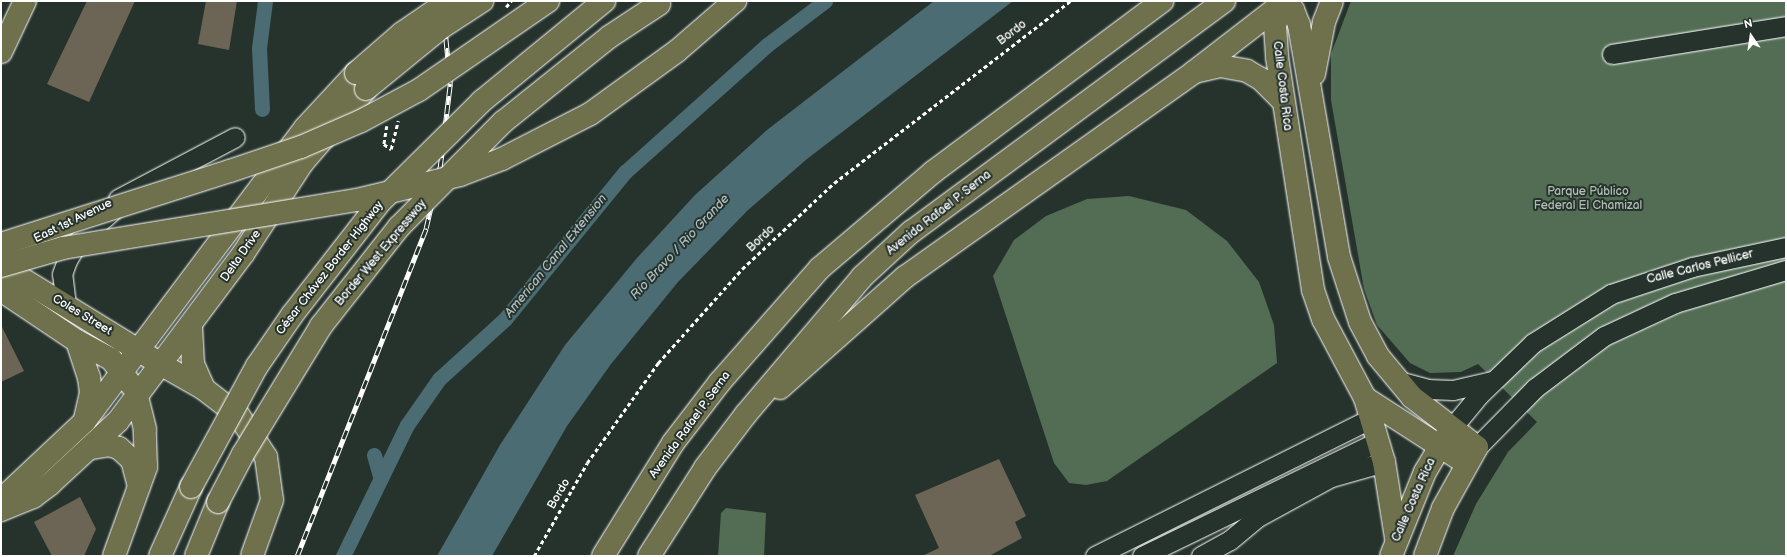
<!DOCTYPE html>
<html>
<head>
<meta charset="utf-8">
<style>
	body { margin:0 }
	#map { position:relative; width:1787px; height:557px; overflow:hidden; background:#26332d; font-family:"Balsamiq Sans",sans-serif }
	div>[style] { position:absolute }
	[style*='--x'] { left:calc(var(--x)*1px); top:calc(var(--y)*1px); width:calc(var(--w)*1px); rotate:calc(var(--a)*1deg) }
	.green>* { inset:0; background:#526d54 }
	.water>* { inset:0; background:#4b6c72 }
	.canal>* { height:15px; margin:-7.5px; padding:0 7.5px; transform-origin:7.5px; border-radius:7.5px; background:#4b6c72 }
	.building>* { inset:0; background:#6c6555 }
	.path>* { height:2.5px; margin-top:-1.25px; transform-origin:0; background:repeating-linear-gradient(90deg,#fff 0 4px,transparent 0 7px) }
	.roads { filter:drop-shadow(0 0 1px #fff) drop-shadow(0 0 1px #fff) }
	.minor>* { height:19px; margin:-9.5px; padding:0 9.5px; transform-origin:9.5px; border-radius:9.5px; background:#26332d }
	.major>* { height:22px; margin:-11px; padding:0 11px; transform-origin:11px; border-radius:11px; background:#6e714b }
	.highway>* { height:22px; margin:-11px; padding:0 11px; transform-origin:11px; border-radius:11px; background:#6e714b }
	.rail>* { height:4.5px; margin-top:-2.25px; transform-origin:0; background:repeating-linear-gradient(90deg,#26332d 0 9px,#fff 0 18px); box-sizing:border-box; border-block:1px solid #fff }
	.path-bridge>* { height:2.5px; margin-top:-1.25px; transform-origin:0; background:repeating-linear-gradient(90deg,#fff 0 4px,transparent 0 7px) }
	.bridges { filter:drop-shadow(0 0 1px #fff) drop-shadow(0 0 1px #fff) }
	.major-bridge>* { height:22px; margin:-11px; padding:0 11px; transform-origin:11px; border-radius:11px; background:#6e714b }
	.highway-bridge>* { height:22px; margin:-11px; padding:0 11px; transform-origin:11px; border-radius:11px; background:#6e714b }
	span { translate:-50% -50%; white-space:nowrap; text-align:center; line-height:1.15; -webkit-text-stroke:4px #26332d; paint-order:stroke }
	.street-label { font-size:12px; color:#fff }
	.park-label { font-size:12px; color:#b1bdb2 }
	.water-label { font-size:13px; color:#aebdc0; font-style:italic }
	.frame { position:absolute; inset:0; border:2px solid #fff; pointer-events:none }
	.north { position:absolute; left:1731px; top:16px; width:40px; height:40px; -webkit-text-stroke:3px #26332d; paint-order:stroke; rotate:347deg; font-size:11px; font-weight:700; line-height:16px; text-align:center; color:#fff }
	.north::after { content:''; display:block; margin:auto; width:14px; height:18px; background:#fff; clip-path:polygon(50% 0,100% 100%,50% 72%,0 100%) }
</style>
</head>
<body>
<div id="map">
	<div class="green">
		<i style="clip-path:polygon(1351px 1px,1786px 1px,1786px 556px,1453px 556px,1476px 504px,1508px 452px,1537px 422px,1478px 364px,1461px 372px,1430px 373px,1410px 363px,1377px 325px,1364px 289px,1331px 100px,1331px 54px)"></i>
		<i style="clip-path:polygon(1129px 196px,1186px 210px,1227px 241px,1259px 282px,1274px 325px,1277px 363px,1107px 481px,1086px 485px,1069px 483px,1054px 463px,993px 276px,1014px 240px,1046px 216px,1087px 199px)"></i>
		<i style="clip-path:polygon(726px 508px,766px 513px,764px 556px,718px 556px,721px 513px)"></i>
	</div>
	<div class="water">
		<i style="clip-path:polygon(934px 1px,1013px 1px,807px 159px,748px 210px,678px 282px,611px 364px,567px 426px,492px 556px,437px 556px,500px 445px,565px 345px,637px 258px,695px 195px,767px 130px)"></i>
	</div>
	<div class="canal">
		<i style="--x:262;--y:109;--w:61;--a:-92.8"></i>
		<i style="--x:259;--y:48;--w:47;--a:-82.7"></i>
		<i style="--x:374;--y:455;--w:22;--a:74"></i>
		<i style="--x:343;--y:556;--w:146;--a:-64"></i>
		<i style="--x:407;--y:425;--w:56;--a:-55.2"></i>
		<i style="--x:439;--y:379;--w:89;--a:-42.3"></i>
		<i style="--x:505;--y:319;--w:190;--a:-50.8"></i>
		<i style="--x:625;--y:172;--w:191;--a:-41.8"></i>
		<i style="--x:767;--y:45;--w:73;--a:-37.2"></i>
	</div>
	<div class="building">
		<i style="clip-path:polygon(87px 1px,135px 1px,89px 102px,47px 84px)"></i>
		<i style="clip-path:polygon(206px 1px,237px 1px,229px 50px,198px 44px)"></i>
		<i style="clip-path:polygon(1px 325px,24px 371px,1px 382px)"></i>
		<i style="clip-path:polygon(999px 459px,1026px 516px,1015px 522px,1022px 538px,989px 556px,922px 556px,939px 548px,915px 495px)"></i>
		<i style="clip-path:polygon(80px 497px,96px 529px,84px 556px,52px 556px,34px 522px)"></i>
	</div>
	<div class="path">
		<i style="--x:506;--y:7;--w:8;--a:-50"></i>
		<i style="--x:534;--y:556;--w:107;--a:-60.3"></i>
		<i style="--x:587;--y:463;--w:123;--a:-54.6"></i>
		<i style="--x:658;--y:363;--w:126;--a:-48.2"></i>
		<i style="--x:742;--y:269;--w:126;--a:-43.1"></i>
		<i style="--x:834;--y:183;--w:298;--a:-37.6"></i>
	</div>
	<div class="roads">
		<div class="minor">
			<i style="--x:1612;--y:54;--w:176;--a:-9.1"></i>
			<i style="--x:118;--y:199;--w:132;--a:-27.9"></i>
			<i style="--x:66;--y:305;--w:31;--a:-97"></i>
			<i style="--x:62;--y:274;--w:15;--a:-70"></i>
			<i style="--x:67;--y:260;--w:23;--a:-59"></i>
			<i style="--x:79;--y:240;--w:45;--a:-41.4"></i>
			<i style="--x:1398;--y:381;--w:30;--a:15"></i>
			<i style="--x:1427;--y:389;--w:26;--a:2"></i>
			<i style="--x:1453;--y:390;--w:39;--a:-13"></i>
			<i style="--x:1451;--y:429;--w:44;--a:-50.5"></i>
			<i style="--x:1479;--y:395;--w:75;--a:-43.9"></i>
			<i style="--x:1533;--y:343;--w:92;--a:-32.1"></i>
			<i style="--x:1611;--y:294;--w:85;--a:-18.4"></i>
			<i style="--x:1692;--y:267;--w:96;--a:-12"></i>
			<i style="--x:1477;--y:447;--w:83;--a:-45.5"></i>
			<i style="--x:1535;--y:388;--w:86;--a:-37"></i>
			<i style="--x:1604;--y:336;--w:78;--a:-24.9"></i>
			<i style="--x:1675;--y:303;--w:116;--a:-16.6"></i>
			<i style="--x:1095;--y:556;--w:309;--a:-26.5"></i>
			<i style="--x:1142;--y:556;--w:263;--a:-25.9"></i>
			<i style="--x:1201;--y:556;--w:33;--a:-29"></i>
			<i style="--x:1230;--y:540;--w:34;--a:-40"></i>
			<i style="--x:1256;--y:518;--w:85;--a:-28.7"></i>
			<i style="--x:1331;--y:477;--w:55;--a:-15.8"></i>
		</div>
		<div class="major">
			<i style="--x:1282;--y:4;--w:13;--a:29"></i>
			<i style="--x:1293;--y:10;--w:16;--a:68"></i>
			<i style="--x:1299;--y:25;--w:235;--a:80.2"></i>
			<i style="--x:1339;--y:257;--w:68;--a:72.1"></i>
			<i style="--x:1360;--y:322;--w:38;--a:62"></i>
			<i style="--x:1378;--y:356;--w:53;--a:50.3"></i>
			<i style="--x:1412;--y:397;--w:82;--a:37.6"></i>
			<i style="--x:1477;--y:447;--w:70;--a:119.1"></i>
			<i style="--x:1443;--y:508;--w:51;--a:110.6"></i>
			<i style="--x:1282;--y:4;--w:23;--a:108"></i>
			<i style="--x:1275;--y:26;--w:31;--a:86"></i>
			<i style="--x:1277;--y:57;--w:236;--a:81.2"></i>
			<i style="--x:1313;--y:290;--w:31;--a:71"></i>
			<i style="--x:1323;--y:319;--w:89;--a:62"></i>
			<i style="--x:1365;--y:398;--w:120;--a:32.8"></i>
			<i style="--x:1;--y:52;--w:56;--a:-64.8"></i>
			<i style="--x:1194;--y:72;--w:27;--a:-13"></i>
			<i style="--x:1220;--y:66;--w:27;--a:10"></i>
			<i style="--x:1247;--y:71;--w:16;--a:30"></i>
			<i style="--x:1261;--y:79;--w:31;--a:45"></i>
			<i style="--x:1314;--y:74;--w:53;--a:-79.1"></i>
			<i style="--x:1324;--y:22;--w:22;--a:-69"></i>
			<i style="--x:1;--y:266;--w:178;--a:31.5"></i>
			<i style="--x:1;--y:290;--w:92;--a:33.9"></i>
			<i style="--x:77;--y:341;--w:38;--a:28"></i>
			<i style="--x:111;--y:359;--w:34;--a:52"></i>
			<i style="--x:191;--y:326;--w:38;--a:87"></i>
			<i style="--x:193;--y:364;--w:27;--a:66"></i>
			<i style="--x:77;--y:341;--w:38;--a:72"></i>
			<i style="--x:89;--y:377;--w:16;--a:83"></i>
			<i style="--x:91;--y:393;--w:28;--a:103"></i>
			<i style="--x:1365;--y:398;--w:67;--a:73.5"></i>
			<i style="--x:1384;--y:462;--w:77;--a:81"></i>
			<i style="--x:1;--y:500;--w:115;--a:-43.2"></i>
			<i style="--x:85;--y:421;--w:366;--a:-53.1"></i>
			<i style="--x:305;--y:128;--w:75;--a:-47.2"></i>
			<i style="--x:1;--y:510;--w:35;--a:-22"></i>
			<i style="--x:33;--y:497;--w:21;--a:-37"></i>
			<i style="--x:50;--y:484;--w:93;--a:-42.8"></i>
			<i style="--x:118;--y:421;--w:209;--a:-53.2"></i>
			<i style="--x:243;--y:254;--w:110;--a:-56.9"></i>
			<i style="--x:303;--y:162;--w:96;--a:-49.2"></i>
			<i style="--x:1391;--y:556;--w:91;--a:-68"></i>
			<i style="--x:1425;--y:472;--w:45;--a:-59.5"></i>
		</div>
		<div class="highway">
			<i style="--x:162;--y:365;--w:48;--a:29.7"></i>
			<i style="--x:204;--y:389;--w:44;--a:37.6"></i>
			<i style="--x:239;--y:416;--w:49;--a:56.6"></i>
			<i style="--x:266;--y:457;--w:43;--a:82.1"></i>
			<i style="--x:272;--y:500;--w:59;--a:109.7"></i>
			<i style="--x:780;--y:388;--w:167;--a:-41.6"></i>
			<i style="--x:905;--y:277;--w:354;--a:-35.3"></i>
			<i style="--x:1194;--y:72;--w:111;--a:-37.7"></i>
			<i style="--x:92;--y:448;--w:17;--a:-10"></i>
			<i style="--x:109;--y:445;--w:10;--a:17"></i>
			<i style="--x:119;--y:448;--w:18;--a:43"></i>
			<i style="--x:132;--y:460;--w:27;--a:75"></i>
			<i style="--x:114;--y:556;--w:95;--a:-70.2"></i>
			<i style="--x:146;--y:467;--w:38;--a:-92"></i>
			<i style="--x:145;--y:429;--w:34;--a:-104"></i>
			<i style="--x:160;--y:556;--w:76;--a:-65.8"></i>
			<i style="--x:196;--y:556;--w:58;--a:-67.8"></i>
			<i style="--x:603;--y:556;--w:133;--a:-58.2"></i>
			<i style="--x:673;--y:443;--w:76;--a:-52.5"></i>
			<i style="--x:719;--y:383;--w:153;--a:-48.7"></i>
			<i style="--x:820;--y:268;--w:148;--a:-40.3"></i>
			<i style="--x:933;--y:172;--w:286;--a:-36.7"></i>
			<i style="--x:649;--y:556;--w:104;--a:-57.5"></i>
			<i style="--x:705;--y:468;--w:68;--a:-52.8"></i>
			<i style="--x:746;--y:414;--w:180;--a:-49.7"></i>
			<i style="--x:862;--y:277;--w:67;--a:-42.6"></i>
			<i style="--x:911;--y:232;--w:389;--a:-36.4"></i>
		</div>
	</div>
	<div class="rail">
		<i style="--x:297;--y:556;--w:352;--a:-68.5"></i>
		<i style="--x:426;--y:228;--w:63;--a:-77.1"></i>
		<i style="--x:440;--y:167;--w:84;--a:-83.1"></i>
		<i style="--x:450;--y:84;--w:83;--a:-95.5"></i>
	</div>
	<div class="path-bridge">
		<i style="--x:387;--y:126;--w:18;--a:99"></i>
		<i style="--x:384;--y:144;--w:9;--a:36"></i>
		<i style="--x:391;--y:149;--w:29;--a:-76"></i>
	</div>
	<div class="bridges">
		<div class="major-bridge">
			<i style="--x:356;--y:73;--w:61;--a:-41"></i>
			<i style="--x:402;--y:33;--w:57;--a:-34.2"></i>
			<i style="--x:366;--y:89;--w:98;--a:-39.2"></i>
			<i style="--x:442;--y:27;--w:48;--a:-33"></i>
		</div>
		<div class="highway-bridge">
			<i style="--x:1;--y:244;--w:240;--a:-17.7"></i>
			<i style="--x:230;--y:171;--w:75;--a:-18.7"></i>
			<i style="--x:301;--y:147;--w:65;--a:-23.4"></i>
			<i style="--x:361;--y:121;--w:66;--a:-28.1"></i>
			<i style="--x:419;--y:90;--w:157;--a:-34.6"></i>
			<i style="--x:1;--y:266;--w:65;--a:-16.2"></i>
			<i style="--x:63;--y:248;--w:298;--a:-9.3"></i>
			<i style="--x:357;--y:200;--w:106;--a:-13.6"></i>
			<i style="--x:460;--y:175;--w:45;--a:-20.9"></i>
			<i style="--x:502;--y:159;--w:99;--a:-27.1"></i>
			<i style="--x:590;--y:114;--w:107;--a:-35.9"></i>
			<i style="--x:677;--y:51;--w:77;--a:-40.8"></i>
			<i style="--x:191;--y:487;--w:138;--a:-61.4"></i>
			<i style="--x:257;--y:366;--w:62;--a:-55.5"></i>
			<i style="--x:292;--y:315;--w:143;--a:-52.1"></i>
			<i style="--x:380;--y:202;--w:144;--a:-44.7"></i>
			<i style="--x:482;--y:101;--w:158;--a:-39.3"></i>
			<i style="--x:218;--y:502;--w:54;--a:-62.5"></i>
			<i style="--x:243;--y:454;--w:150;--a:-58.6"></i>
			<i style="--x:321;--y:326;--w:126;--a:-51.8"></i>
			<i style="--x:399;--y:227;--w:148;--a:-45.3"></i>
			<i style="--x:503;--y:122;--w:136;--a:-38.7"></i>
			<i style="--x:609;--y:37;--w:60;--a:-33.4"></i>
		</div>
	</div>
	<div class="street-label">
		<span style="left:1012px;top:33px;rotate:-37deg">Bordo</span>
		<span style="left:1282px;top:86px;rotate:83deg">Calle Costa Rica</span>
		<span style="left:939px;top:213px;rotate:-38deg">Avenida Rafael P. Serna</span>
		<span style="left:73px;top:221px;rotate:-26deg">East 1st Avenue</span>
		<span style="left:761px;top:239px;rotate:-43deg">Bordo</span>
		<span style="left:381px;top:253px;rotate:-50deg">Border West Expressway</span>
		<span style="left:241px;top:256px;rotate:-55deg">Delta Drive</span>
		<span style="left:1700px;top:267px;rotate:-14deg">Calle Carlos Pellicer</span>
		<span style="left:330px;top:268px;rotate:-52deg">César Chávez Border Highway</span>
		<span style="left:82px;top:315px;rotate:31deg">Coles Street</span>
		<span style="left:690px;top:425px;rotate:-54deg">Avenida Rafael P. Serna</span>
		<span style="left:559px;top:494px;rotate:-60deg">Bordo</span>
		<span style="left:1414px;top:500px;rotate:-66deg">Calle Costa Rica</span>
	</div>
	<div class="park-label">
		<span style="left:1588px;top:199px">Parque Público<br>Federal El Chamizal</span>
	</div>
	<div class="water-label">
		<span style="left:680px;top:247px;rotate:-47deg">Río Bravo / Rio Grande</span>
		<span style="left:556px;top:256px;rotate:-51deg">American Canal Extension</span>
	</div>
	<div class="frame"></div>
	<div class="north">N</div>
</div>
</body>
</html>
